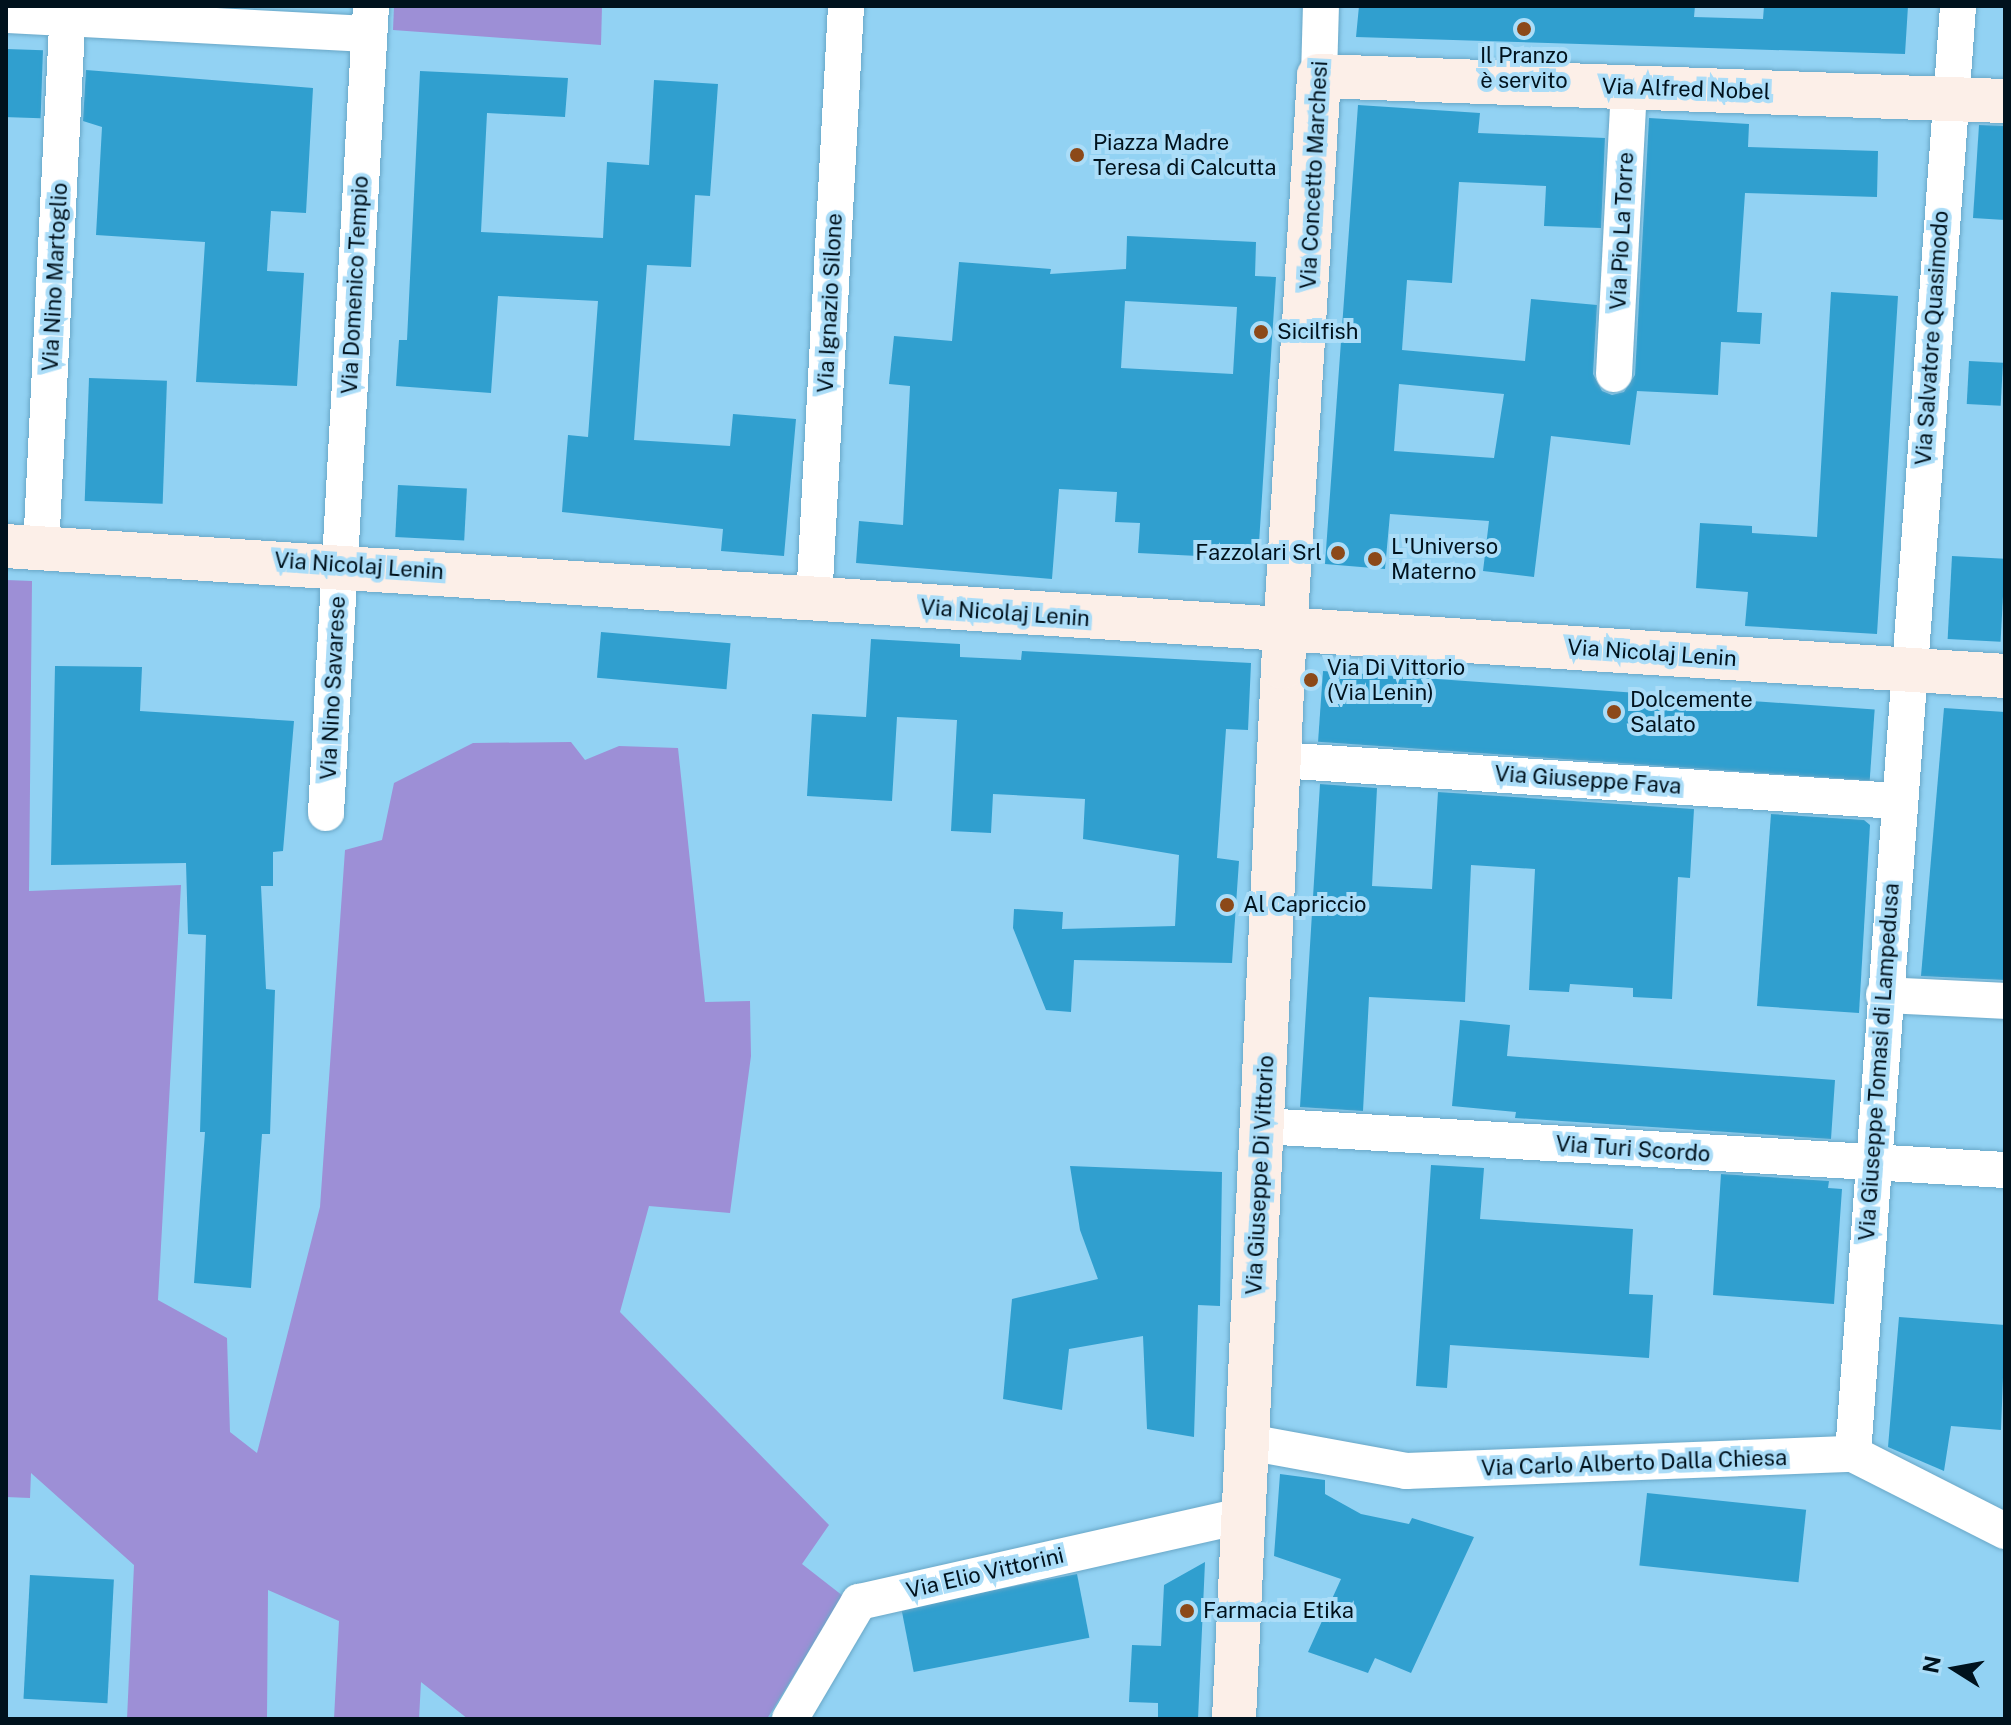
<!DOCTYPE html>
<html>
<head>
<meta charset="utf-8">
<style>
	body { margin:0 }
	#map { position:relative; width:2011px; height:1725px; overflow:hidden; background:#92d2f3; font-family:"Public Sans",sans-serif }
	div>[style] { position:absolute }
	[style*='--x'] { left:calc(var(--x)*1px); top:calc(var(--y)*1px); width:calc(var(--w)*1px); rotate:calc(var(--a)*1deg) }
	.green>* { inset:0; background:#9d8fd6 }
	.building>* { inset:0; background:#309fcf; transform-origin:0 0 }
	.roads { filter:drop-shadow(0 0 2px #69a7c7) drop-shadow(0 0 2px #69a7c7) }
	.street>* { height:36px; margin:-18px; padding:0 18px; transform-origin:18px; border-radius:18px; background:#fff }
	.secondary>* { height:44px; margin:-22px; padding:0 22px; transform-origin:22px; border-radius:22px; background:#fcefe8 }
	.dots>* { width:22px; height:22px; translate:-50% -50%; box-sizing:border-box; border:4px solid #abddf8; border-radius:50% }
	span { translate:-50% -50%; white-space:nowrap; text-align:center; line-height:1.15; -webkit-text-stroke:8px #abddf8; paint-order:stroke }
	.poi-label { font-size:22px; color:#00121d }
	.left { translate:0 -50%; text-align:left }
	.right { translate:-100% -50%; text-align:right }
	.street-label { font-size:22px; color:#00121d }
	.frame { position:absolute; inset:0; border:8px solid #00121d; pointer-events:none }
	.north { position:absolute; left:1915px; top:1629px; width:80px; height:80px; -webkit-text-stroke:6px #abddf8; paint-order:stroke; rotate:281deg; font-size:22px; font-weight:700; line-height:32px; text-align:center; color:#00121d }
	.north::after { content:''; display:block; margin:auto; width:28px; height:36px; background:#00121d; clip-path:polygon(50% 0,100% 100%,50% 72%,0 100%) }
</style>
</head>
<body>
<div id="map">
	<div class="green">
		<i style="clip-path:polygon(394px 6px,602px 6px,601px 45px,393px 30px)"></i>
		<i style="clip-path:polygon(6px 580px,32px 581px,29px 891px,181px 885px,158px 1300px,227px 1338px,230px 1432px,257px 1453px,320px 1207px,345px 850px,382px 840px,394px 783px,473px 743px,571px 742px,585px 760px,619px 746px,678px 748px,705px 1002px,750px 1001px,751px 1056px,730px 1213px,649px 1206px,620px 1312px,829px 1525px,802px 1564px,843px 1596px,767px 1719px,468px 1719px,421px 1682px,419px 1719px,334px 1719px,339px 1621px,268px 1590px,267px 1719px,127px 1719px,134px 1565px,31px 1473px,30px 1498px,6px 1497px)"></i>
	</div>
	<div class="building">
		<i style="clip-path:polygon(1359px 6px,1695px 6px,1694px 17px,1763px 19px,1764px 6px,1908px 6px,1905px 54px,1356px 37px)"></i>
		<i style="left:6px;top:49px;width:37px;height:68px;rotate:2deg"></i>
		<i style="clip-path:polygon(86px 70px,313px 88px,306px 213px,271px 211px,267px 271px,304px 273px,297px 386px,196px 382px,205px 242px,96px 235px,102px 127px,83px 121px)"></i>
		<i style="clip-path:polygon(420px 71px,568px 78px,565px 117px,487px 113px,481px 232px,603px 238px,607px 162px,649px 165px,654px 80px,718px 84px,710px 196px,695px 195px,691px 267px,647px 265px,634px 440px,730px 446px,733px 414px,796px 419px,784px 556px,721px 551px,723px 529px,562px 512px,568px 435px,588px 437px,598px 301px,498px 296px,491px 393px,396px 386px,399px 340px,407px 340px)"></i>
		<i style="clip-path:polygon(evenodd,1358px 105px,1480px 113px,1478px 133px,1605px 138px,1601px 228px,1544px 226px,1546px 186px,1459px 182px,1452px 283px,1407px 280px,1402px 350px,1525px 361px,1531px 299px,1597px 305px,1593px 374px,1602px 391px,1612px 395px,1624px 392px,1635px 375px,1649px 118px,1749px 124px,1748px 147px,1878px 151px,1877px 197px,1745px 193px,1737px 312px,1762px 313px,1760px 344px,1721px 342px,1718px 395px,1637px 391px,1630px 445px,1551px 436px,1534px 577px,1483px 571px,1489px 521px,1390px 514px,1385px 569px,1325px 564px,1358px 105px,1399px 384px,1504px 394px,1494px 458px,1394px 451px,1399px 384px)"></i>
		<i style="clip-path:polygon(1979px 125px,2005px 126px,2005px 220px,1973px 218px)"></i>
		<i style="clip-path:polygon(evenodd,1127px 236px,1256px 242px,1255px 276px,1276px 277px,1258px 559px,1138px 553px,1140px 523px,1115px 522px,1117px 492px,1059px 489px,1052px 579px,856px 563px,859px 521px,903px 525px,910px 386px,889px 384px,894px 336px,952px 341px,959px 262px,1051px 269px,1050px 274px,1126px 269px,1127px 236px,1125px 301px,1237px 307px,1233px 374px,1121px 368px,1125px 301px)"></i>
		<i style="clip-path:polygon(1831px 292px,1898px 296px,1877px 634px,1745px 626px,1748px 592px,1696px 588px,1700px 523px,1752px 526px,1752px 533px,1817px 537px)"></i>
		<i style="left:1969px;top:361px;width:34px;height:43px;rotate:3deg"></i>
		<i style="left:89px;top:378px;width:78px;height:123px;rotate:2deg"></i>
		<i style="left:398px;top:485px;width:69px;height:52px;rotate:3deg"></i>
		<i style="left:1952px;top:556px;width:53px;height:83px;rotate:3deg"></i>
		<i style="left:601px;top:632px;width:130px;height:46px;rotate:5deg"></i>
		<i style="clip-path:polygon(871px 639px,960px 644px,960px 657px,1021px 660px,1022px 651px,1251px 663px,1248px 730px,1226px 729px,1217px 858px,1239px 861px,1232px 963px,1074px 960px,1071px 1012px,1046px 1010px,1013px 928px,1014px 909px,1063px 912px,1062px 929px,1175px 926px,1179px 855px,1083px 839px,1085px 799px,993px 794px,991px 833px,951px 831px,957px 720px,897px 717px,892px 801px,807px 796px,812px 714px,866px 717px)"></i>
		<i style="clip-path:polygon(55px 666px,142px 667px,140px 711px,294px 721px,283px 851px,273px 852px,273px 886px,261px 886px,266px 989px,275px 990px,270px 1134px,262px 1134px,251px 1288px,194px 1283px,205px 1132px,200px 1132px,206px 935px,188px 934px,186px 863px,51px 865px)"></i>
		<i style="left:1323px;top:671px;width:553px;height:71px;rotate:4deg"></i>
		<i style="clip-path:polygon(1944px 708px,2005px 712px,2005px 980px,1921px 976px)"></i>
		<i style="clip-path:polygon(1320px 784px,1377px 788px,1372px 886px,1432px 889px,1438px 792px,1694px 809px,1690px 878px,1678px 877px,1672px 999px,1633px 997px,1633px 988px,1570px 984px,1569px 992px,1529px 990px,1535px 869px,1471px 865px,1465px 1002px,1369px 997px,1363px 1111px,1300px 1107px)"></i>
		<i style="clip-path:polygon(1771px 814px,1864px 820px,1870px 825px,1859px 1013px,1757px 1006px)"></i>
		<i style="clip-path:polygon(1460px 1020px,1510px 1025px,1507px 1056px,1835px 1080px,1831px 1139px,1515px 1118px,1516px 1112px,1452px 1106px)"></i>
		<i style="clip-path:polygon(1431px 1165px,1484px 1168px,1480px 1219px,1633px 1229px,1629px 1294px,1653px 1295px,1649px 1358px,1450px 1345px,1447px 1388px,1416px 1386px)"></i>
		<i style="clip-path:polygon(1070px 1166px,1222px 1172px,1220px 1306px,1198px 1305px,1194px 1437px,1147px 1429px,1143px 1336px,1069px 1349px,1062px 1410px,1003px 1399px,1012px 1299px,1098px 1279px,1080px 1230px)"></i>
		<i style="clip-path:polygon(1721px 1174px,1829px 1181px,1828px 1188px,1842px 1189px,1834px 1304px,1713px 1295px)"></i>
		<i style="clip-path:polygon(1899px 1317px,2005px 1325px,2001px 1430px,1951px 1426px,1944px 1471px,1888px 1447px)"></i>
		<i style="clip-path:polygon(1280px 1474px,1325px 1480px,1325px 1494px,1361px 1514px,1409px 1524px,1412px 1518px,1474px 1537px,1411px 1673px,1375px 1658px,1368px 1673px,1308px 1652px,1341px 1579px,1274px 1556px)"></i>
		<i style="left:1647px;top:1493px;width:160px;height:73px;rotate:6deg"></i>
		<i style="clip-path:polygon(1205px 1562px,1198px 1719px,1158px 1719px,1158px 1703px,1129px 1702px,1132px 1645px,1161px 1646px,1164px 1585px)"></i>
		<i style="left:1077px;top:1574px;width:65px;height:179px;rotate:79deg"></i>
		<i style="left:30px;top:1575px;width:84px;height:124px;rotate:3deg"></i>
	</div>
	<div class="roads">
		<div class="street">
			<i style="--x:6;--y:15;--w:363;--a:3"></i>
			<i style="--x:1319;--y:76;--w:70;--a:-88.4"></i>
			<i style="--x:1614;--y:374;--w:287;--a:-87"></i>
			<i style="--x:41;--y:549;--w:544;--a:-87.15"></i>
			<i style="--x:814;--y:601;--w:596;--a:-86.92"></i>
			<i style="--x:1279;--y:760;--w:619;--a:3.8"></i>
			<i style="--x:326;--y:813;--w:808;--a:-86.81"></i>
			<i style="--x:1884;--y:995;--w:121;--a:2.8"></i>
			<i style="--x:1262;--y:1126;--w:744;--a:3.39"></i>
			<i style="--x:1248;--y:1442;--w:161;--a:10.4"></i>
			<i style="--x:1406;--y:1471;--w:447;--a:-2.2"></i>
			<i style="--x:1853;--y:1454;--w:170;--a:26.9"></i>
			<i style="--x:1853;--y:1454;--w:1452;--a:-85.85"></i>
			<i style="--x:790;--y:1719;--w:136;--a:-59.5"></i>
			<i style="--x:859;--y:1602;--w:395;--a:-12.7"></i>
		</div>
		<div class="secondary">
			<i style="--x:6;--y:546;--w:2003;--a:3.72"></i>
			<i style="--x:1234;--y:1719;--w:1053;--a:-87.33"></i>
			<i style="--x:1283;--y:667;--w:592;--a:-86.51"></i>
			<i style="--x:1319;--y:76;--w:686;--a:2.09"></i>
		</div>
	</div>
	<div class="dots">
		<i style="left:1524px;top:29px;background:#8c4919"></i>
		<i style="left:1077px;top:155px;background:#8c4919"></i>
		<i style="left:1261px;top:332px;background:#8c4919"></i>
		<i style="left:1338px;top:553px;background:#8c4919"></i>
		<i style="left:1375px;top:559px;background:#8c4919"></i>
		<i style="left:1311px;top:680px;background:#8c4919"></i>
		<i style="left:1614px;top:712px;background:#8c4919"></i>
		<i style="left:1227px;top:905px;background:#8c4919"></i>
		<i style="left:1187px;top:1611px;background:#8c4919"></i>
	</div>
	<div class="poi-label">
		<span style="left:1524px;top:68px">Il Pranzo<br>è servito</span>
		<span class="left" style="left:1093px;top:155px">Piazza Madre<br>Teresa di Calcutta</span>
		<span class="left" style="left:1277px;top:332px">Sicilfish</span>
		<span class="left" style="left:1391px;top:559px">L'Universo<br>Materno</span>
		<span class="right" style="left:1322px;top:553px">Fazzolari Srl</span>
		<span class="left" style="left:1327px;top:680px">Via Di Vittorio<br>(Via Lenin)</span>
		<span class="left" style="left:1630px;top:712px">Dolcemente<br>Salato</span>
		<span class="left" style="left:1243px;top:905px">Al Capriccio</span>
		<span class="left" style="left:1203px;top:1611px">Farmacia Etika</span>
	</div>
	<div class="street-label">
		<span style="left:1686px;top:89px;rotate:2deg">Via Alfred Nobel</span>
		<span style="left:1314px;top:175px;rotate:-87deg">Via Concetto Marchesi</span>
		<span style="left:1622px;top:231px;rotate:-87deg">Via Pio La Torre</span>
		<span style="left:55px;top:277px;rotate:-87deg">Via Nino Martoglio</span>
		<span style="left:355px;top:285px;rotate:-87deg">Via Domenico Tempio</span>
		<span style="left:830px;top:303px;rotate:-87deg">Via Ignazio Silone</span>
		<span style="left:1932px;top:338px;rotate:-86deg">Via Salvatore Quasimodo</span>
		<span style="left:359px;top:566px;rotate:4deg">Via Nicolaj Lenin</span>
		<span style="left:1005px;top:613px;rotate:4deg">Via Nicolaj Lenin</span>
		<span style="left:1652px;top:653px;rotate:4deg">Via Nicolaj Lenin</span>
		<span style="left:333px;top:688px;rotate:-87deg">Via Nino Savarese</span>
		<span style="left:1588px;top:780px;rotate:4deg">Via Giuseppe Fava</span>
		<span style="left:1879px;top:1062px;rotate:-86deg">Via Giuseppe Tomasi di Lampedusa</span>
		<span style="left:1633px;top:1149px;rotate:4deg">Via Turi Scordo</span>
		<span style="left:1260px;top:1175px;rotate:-87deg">Via Giuseppe Di Vittorio</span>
		<span style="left:1634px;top:1463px;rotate:-2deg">Via Carlo Alberto Dalla Chiesa</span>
		<span style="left:985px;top:1573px;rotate:-13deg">Via Elio Vittorini</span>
	</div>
	<div class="frame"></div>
	<div class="north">N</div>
</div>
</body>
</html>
